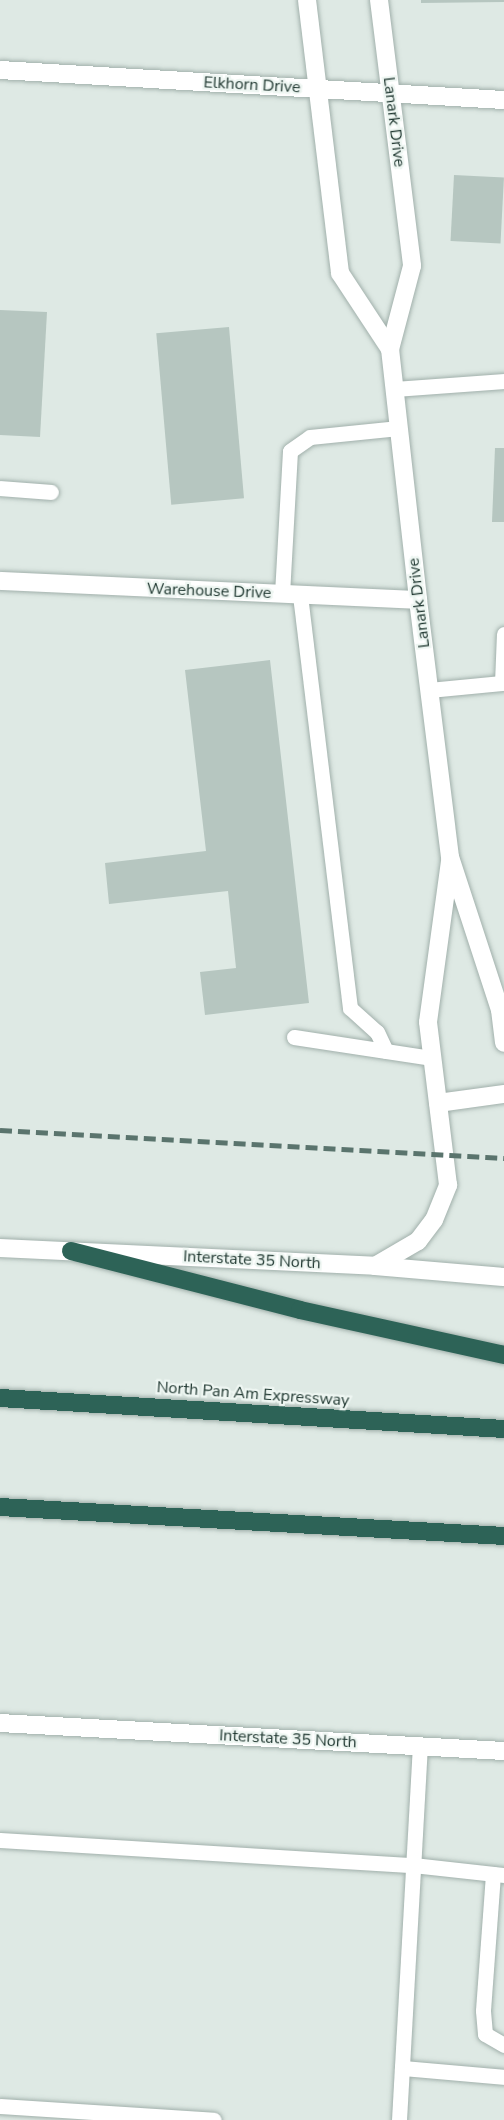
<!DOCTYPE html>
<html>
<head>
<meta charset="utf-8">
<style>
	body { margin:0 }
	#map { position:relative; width:504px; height:2120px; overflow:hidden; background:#dee9e4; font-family:"Nunito Sans",sans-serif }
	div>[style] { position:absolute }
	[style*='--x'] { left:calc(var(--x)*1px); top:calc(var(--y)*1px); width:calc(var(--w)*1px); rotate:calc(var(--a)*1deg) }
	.building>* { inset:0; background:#b6c6c0; transform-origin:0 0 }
	.roads { filter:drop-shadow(0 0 2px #a1b0ab) drop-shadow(0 0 2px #a1b0ab) }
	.lane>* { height:15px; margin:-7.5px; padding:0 7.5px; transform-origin:7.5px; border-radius:7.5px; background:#fff }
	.street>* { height:18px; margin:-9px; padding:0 9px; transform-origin:9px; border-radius:9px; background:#fff }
	.secondary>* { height:18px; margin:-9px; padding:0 9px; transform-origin:9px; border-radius:9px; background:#fff }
	.highway>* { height:18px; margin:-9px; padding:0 9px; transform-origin:9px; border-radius:9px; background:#2d6357 }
	.rail>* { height:4.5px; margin-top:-2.25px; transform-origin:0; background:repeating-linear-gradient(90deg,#5a746d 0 12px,transparent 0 18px) }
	span { translate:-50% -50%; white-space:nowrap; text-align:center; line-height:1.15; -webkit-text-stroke:4.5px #eef6f2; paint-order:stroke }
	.street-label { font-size:16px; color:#203831 }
</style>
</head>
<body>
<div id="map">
	<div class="building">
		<i style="clip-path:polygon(421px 0,504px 0,504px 2px,421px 3px)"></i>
		<i style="left:454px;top:175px;width:50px;height:66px;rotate:3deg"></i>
		<i style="clip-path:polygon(0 310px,47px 312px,40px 437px,0 435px)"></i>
		<i style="left:229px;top:327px;width:172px;height:73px;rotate:85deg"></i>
		<i style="clip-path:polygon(495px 448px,504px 448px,504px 522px,492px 522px)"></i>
		<i style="clip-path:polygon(270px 660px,309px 1003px,205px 1015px,200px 972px,236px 968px,228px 891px,109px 904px,105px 863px,206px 851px,185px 670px)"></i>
	</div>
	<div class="roads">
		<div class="lane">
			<i style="--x:395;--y:389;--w:109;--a:-4.2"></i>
			<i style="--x:0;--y:488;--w:51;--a:4.5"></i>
			<i style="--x:282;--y:594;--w:143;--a:-86.8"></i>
			<i style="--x:290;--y:451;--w:24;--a:-35"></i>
			<i style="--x:310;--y:437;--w:89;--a:-5.8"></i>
			<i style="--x:300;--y:595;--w:416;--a:83.1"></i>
			<i style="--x:350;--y:1008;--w:36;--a:42"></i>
			<i style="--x:377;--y:1032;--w:21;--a:65"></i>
			<i style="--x:429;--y:690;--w:73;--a:-5.5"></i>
			<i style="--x:502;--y:683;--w:49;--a:-87.7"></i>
			<i style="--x:294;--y:1037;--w:140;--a:8.7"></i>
			<i style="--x:0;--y:1840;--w:414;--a:3.5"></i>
			<i style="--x:413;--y:1865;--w:92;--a:6.3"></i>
			<i style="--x:493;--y:1874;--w:137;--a:94.2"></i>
			<i style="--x:483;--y:2011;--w:23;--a:85"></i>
			<i style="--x:485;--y:2034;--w:22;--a:30"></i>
			<i style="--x:402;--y:2068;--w:102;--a:5"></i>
			<i style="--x:0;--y:2106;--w:214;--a:3.7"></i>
			<i style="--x:399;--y:2120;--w:374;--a:-86.8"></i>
		</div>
		<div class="street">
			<i style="--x:307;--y:0;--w:275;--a:83.1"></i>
			<i style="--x:340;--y:273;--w:91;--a:56.7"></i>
			<i style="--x:379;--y:0;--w:268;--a:82.9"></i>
			<i style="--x:412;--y:266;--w:86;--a:104.8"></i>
			<i style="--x:390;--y:349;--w:253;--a:83.6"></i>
			<i style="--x:418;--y:600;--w:259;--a:82.9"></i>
			<i style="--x:450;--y:857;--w:161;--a:71.9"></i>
			<i style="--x:500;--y:1010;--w:33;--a:83"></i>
			<i style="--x:0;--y:70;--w:505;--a:3.41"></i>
			<i style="--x:0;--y:581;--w:418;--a:2.6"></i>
			<i style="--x:438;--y:1103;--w:67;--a:-7.8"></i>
			<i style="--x:375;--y:1266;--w:50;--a:-30.2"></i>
			<i style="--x:418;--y:1241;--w:26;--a:-53"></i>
			<i style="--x:434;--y:1220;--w:38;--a:-68"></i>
			<i style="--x:448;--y:1185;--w:164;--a:-97"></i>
			<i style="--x:428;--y:1022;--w:162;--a:-82.2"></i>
		</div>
		<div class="secondary">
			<i style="--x:0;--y:1248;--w:375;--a:2.7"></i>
			<i style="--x:375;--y:1266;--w:129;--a:4.9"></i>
			<i style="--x:0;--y:1723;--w:505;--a:3.18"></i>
		</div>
		<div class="highway">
			<i style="--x:71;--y:1251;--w:236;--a:14.4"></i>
			<i style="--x:300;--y:1310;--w:209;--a:12.4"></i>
			<i style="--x:0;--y:1398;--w:505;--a:3.52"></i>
			<i style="--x:0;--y:1507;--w:505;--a:3.29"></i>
		</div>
	</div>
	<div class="rail">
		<i style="--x:0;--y:1130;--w:505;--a:3.18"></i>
	</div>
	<div class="street-label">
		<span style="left:252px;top:85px;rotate:3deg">Elkhorn Drive</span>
		<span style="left:394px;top:122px;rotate:83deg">Lanark Drive</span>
		<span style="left:209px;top:591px;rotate:2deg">Warehouse Drive</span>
		<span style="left:419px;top:603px;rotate:-97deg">Lanark Drive</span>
		<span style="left:252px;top:1260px;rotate:3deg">Interstate 35 North</span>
		<span style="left:253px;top:1394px;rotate:4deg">North Pan Am Expressway</span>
		<span style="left:288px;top:1739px;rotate:3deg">Interstate 35 North</span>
	</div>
</div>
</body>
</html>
